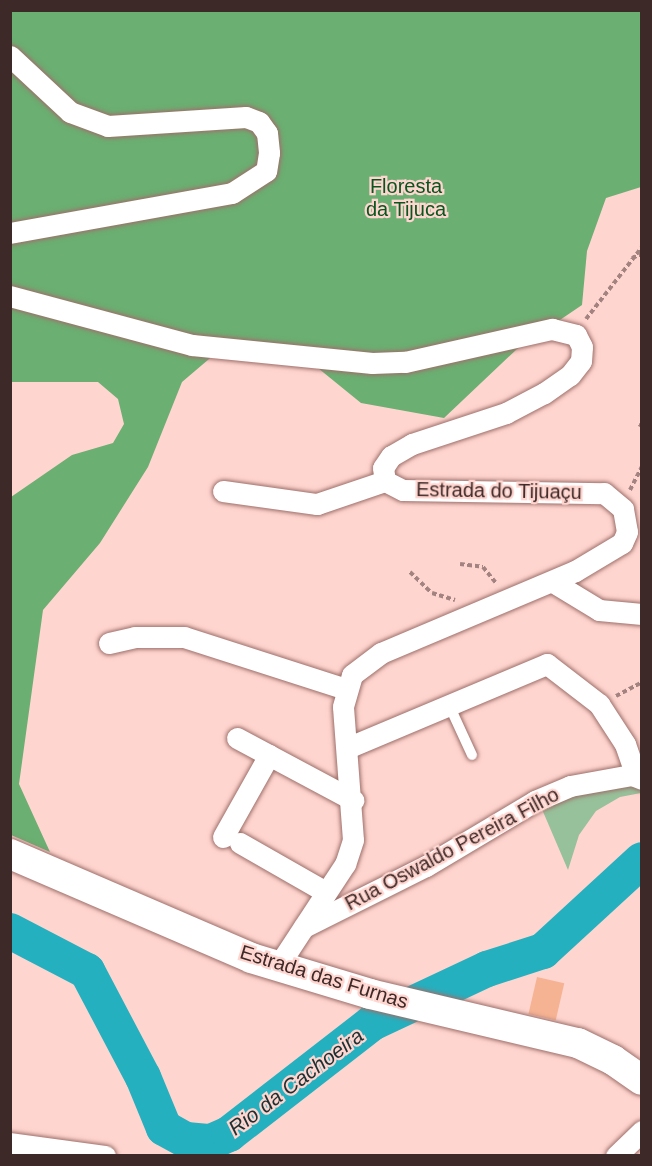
<!DOCTYPE html>
<html>
<head>
<meta charset="utf-8">
<style>
	body { margin:0 }
	#map { position:relative; width:652px; height:1166px; overflow:hidden; background:#ffd5cf; font-family:Helvetica,sans-serif }
	div>[style] { position:absolute }
	[style*='--x'] { left:calc(var(--x)*1px); top:calc(var(--y)*1px); width:calc(var(--w)*1px); rotate:calc(var(--a)*1deg) }
	.green>* { inset:0; background:#97c19a }
	.forest>* { inset:0; background:#6baf72 }
	.river>* { height:36px; margin:-18px; padding:0 18px; transform-origin:18px; border-radius:18px; background:#25b0c0 }
	.building>* { inset:0; background:#f6b393; transform-origin:0 0 }
	.path>* { height:4px; margin-top:-2px; transform-origin:0; background:repeating-linear-gradient(90deg,#a3837f 0 4.5px,transparent 0 7.5px) }
	.roads { filter:drop-shadow(0 0 2px #9e6f6a) drop-shadow(0 0 2px #9e6f6a) }
	.lane>* { height:10px; margin:-5px; padding:0 5px; transform-origin:5px; border-radius:5px; background:#fff }
	.street>* { height:21px; margin:-10.5px; padding:0 10.5px; transform-origin:10.5px; border-radius:10.5px; background:#fff }
	.secondary>* { height:30px; margin:-15px; padding:0 15px; transform-origin:15px; border-radius:15px; background:#fff }
	span { translate:-50% -50%; white-space:nowrap; text-align:center; line-height:1.15; -webkit-text-stroke:4.5px #ffd5cf; paint-order:stroke }
	.park-label { font-size:20px; color:#08561d }
	.street-label { font-size:20px; color:#3d2927 }
	.water-label { font-size:21px; color:#1a3033; font-style:italic }
	.frame { position:absolute; inset:0; border:12px solid #3d2927; pointer-events:none }
</style>
</head>
<body>
<div id="map">
	<div class="green">
		<i style="clip-path:polygon(641px 779px,641px 793px,620px 797px,596px 811px,579px 835px,568px 870px,538px 800px)"></i>
	</div>
	<div class="forest">
		<i style="clip-path:polygon(11px 11px,641px 11px,641px 187px,606px 198px,587px 251px,582px 305px,517px 349px,444px 418px,361px 403px,297px 351px,222px 348px,182px 382px,148px 467px,100px 543px,43px 610px,19px 784px,50px 852px,11px 835px,11px 497px,72px 455px,113px 443px,124px 424px,118px 399px,98px 382px,11px 382px)"></i>
	</div>
	<div class="river">
		<i style="--x:10;--y:931;--w:87;--a:27.5"></i>
		<i style="--x:87;--y:971;--w:120;--a:62.2"></i>
		<i style="--x:143;--y:1077;--w:55;--a:67.6"></i>
		<i style="--x:164;--y:1128;--w:25;--a:29"></i>
		<i style="--x:186;--y:1140;--w:25;--a:5"></i>
		<i style="--x:211;--y:1142;--w:20;--a:-24"></i>
		<i style="--x:229;--y:1134;--w:181;--a:-37.8"></i>
		<i style="--x:372;--y:1023;--w:127;--a:-25.2"></i>
		<i style="--x:487;--y:969;--w:59;--a:-17.8"></i>
		<i style="--x:543;--y:951;--w:134;--a:-42.6"></i>
	</div>
	<div class="building">
		<i style="left:537px;top:977px;width:28px;height:38px;rotate:13deg"></i>
	</div>
	<div class="path">
		<i style="--x:632;--y:258;--w:11;--a:-22"></i>
		<i style="--x:586;--y:319;--w:91;--a:-52.1"></i>
		<i style="--x:639;--y:424;--w:4;--a:34"></i>
		<i style="--x:630;--y:490;--w:27;--a:-63"></i>
		<i style="--x:460;--y:564;--w:23;--a:7"></i>
		<i style="--x:483;--y:567;--w:21;--a:51"></i>
		<i style="--x:410;--y:572;--w:30;--a:44"></i>
		<i style="--x:432;--y:593;--w:24;--a:17"></i>
		<i style="--x:616;--y:696;--w:30;--a:-28"></i>
	</div>
	<div class="roads">
		<div class="lane">
			<i style="--x:449;--y:705;--w:55;--a:65.3"></i>
		</div>
		<div class="street">
			<i style="--x:10;--y:56;--w:82;--a:43"></i>
			<i style="--x:70;--y:112;--w:40;--a:20.2"></i>
			<i style="--x:108;--y:126;--w:138;--a:-3.7"></i>
			<i style="--x:246;--y:117;--w:14;--a:21"></i>
			<i style="--x:259;--y:122;--w:14;--a:54"></i>
			<i style="--x:267;--y:133;--w:20;--a:84"></i>
			<i style="--x:269;--y:153;--w:18;--a:99"></i>
			<i style="--x:266;--y:171;--w:40;--a:147.1"></i>
			<i style="--x:232;--y:193;--w:226;--a:169.8"></i>
			<i style="--x:10;--y:296;--w:188;--a:15.1"></i>
			<i style="--x:192;--y:345;--w:181;--a:5.7"></i>
			<i style="--x:372;--y:363;--w:33;--a:-2"></i>
			<i style="--x:405;--y:362;--w:151;--a:-12.7"></i>
			<i style="--x:552;--y:329;--w:25;--a:14"></i>
			<i style="--x:576;--y:335;--w:13;--a:63"></i>
			<i style="--x:582;--y:347;--w:14;--a:94"></i>
			<i style="--x:581;--y:361;--w:18;--a:128"></i>
			<i style="--x:570;--y:375;--w:32;--a:145"></i>
			<i style="--x:544;--y:393;--w:43;--a:152.2"></i>
			<i style="--x:506;--y:413;--w:99;--a:161.7"></i>
			<i style="--x:412;--y:444;--w:24;--a:150"></i>
			<i style="--x:391;--y:456;--w:14;--a:124"></i>
			<i style="--x:383;--y:468;--w:13;--a:81"></i>
			<i style="--x:385;--y:481;--w:20;--a:27"></i>
			<i style="--x:403;--y:490;--w:201;--a:0.9"></i>
			<i style="--x:604;--y:493;--w:25;--a:40"></i>
			<i style="--x:623;--y:509;--w:23;--a:80"></i>
			<i style="--x:627;--y:532;--w:12;--a:114"></i>
			<i style="--x:622;--y:543;--w:55;--a:149.2"></i>
			<i style="--x:575;--y:571;--w:211;--a:157.1"></i>
			<i style="--x:381;--y:653;--w:36;--a:143"></i>
			<i style="--x:352;--y:675;--w:33;--a:106"></i>
			<i style="--x:343;--y:707;--w:133;--a:85.7"></i>
			<i style="--x:353;--y:840;--w:25;--a:108"></i>
			<i style="--x:345;--y:864;--w:122;--a:123.3"></i>
			<i style="--x:223;--y:491;--w:95;--a:7.9"></i>
			<i style="--x:317;--y:504;--w:72;--a:-18.7"></i>
			<i style="--x:553;--y:582;--w:54;--a:31.3"></i>
			<i style="--x:599;--y:610;--w:43;--a:5.3"></i>
			<i style="--x:109;--y:643;--w:27;--a:-13"></i>
			<i style="--x:135;--y:637;--w:49;--a:0"></i>
			<i style="--x:184;--y:637;--w:170;--a:17.8"></i>
			<i style="--x:237;--y:738;--w:132;--a:28.1"></i>
			<i style="--x:347;--y:748;--w:217;--a:-22.8"></i>
			<i style="--x:547;--y:664;--w:66;--a:37.6"></i>
			<i style="--x:599;--y:704;--w:48;--a:57"></i>
			<i style="--x:625;--y:744;--w:34;--a:71"></i>
			<i style="--x:223;--y:837;--w:94;--a:-60.7"></i>
			<i style="--x:240;--y:843;--w:99;--a:29.7"></i>
			<i style="--x:304;--y:927;--w:136;--a:-26.6"></i>
			<i style="--x:426;--y:866;--w:127;--a:-30.8"></i>
			<i style="--x:535;--y:801;--w:38;--a:-23"></i>
			<i style="--x:570;--y:786;--w:63;--a:-10.1"></i>
			<i style="--x:632;--y:775;--w:11;--a:22"></i>
			<i style="--x:10;--y:1143;--w:96;--a:7.8"></i>
			<i style="--x:616;--y:1156;--w:36;--a:-44"></i>
		</div>
		<div class="secondary">
			<i style="--x:10;--y:854;--w:262;--a:23.3"></i>
			<i style="--x:251;--y:958;--w:124;--a:16.8"></i>
			<i style="--x:370;--y:994;--w:214;--a:13.3"></i>
			<i style="--x:578;--y:1043;--w:39;--a:26"></i>
			<i style="--x:613;--y:1060;--w:35;--a:35"></i>
		</div>
	</div>
	<div class="park-label">
		<span style="left:406px;top:198px">Floresta<br>da Tijuca</span>
	</div>
	<div class="street-label">
		<span style="left:499px;top:491px;rotate:1deg">Estrada do Tijuaçu</span>
		<span style="left:452px;top:849px;rotate:-28deg">Rua Oswaldo Pereira Filho</span>
		<span style="left:324px;top:977px;rotate:17deg">Estrada das Furnas</span>
	</div>
	<div class="water-label">
		<span style="left:296px;top:1082px;rotate:-37deg">Rio da Cachoeira</span>
	</div>
	<div class="frame"></div>
</div>
</body>
</html>
